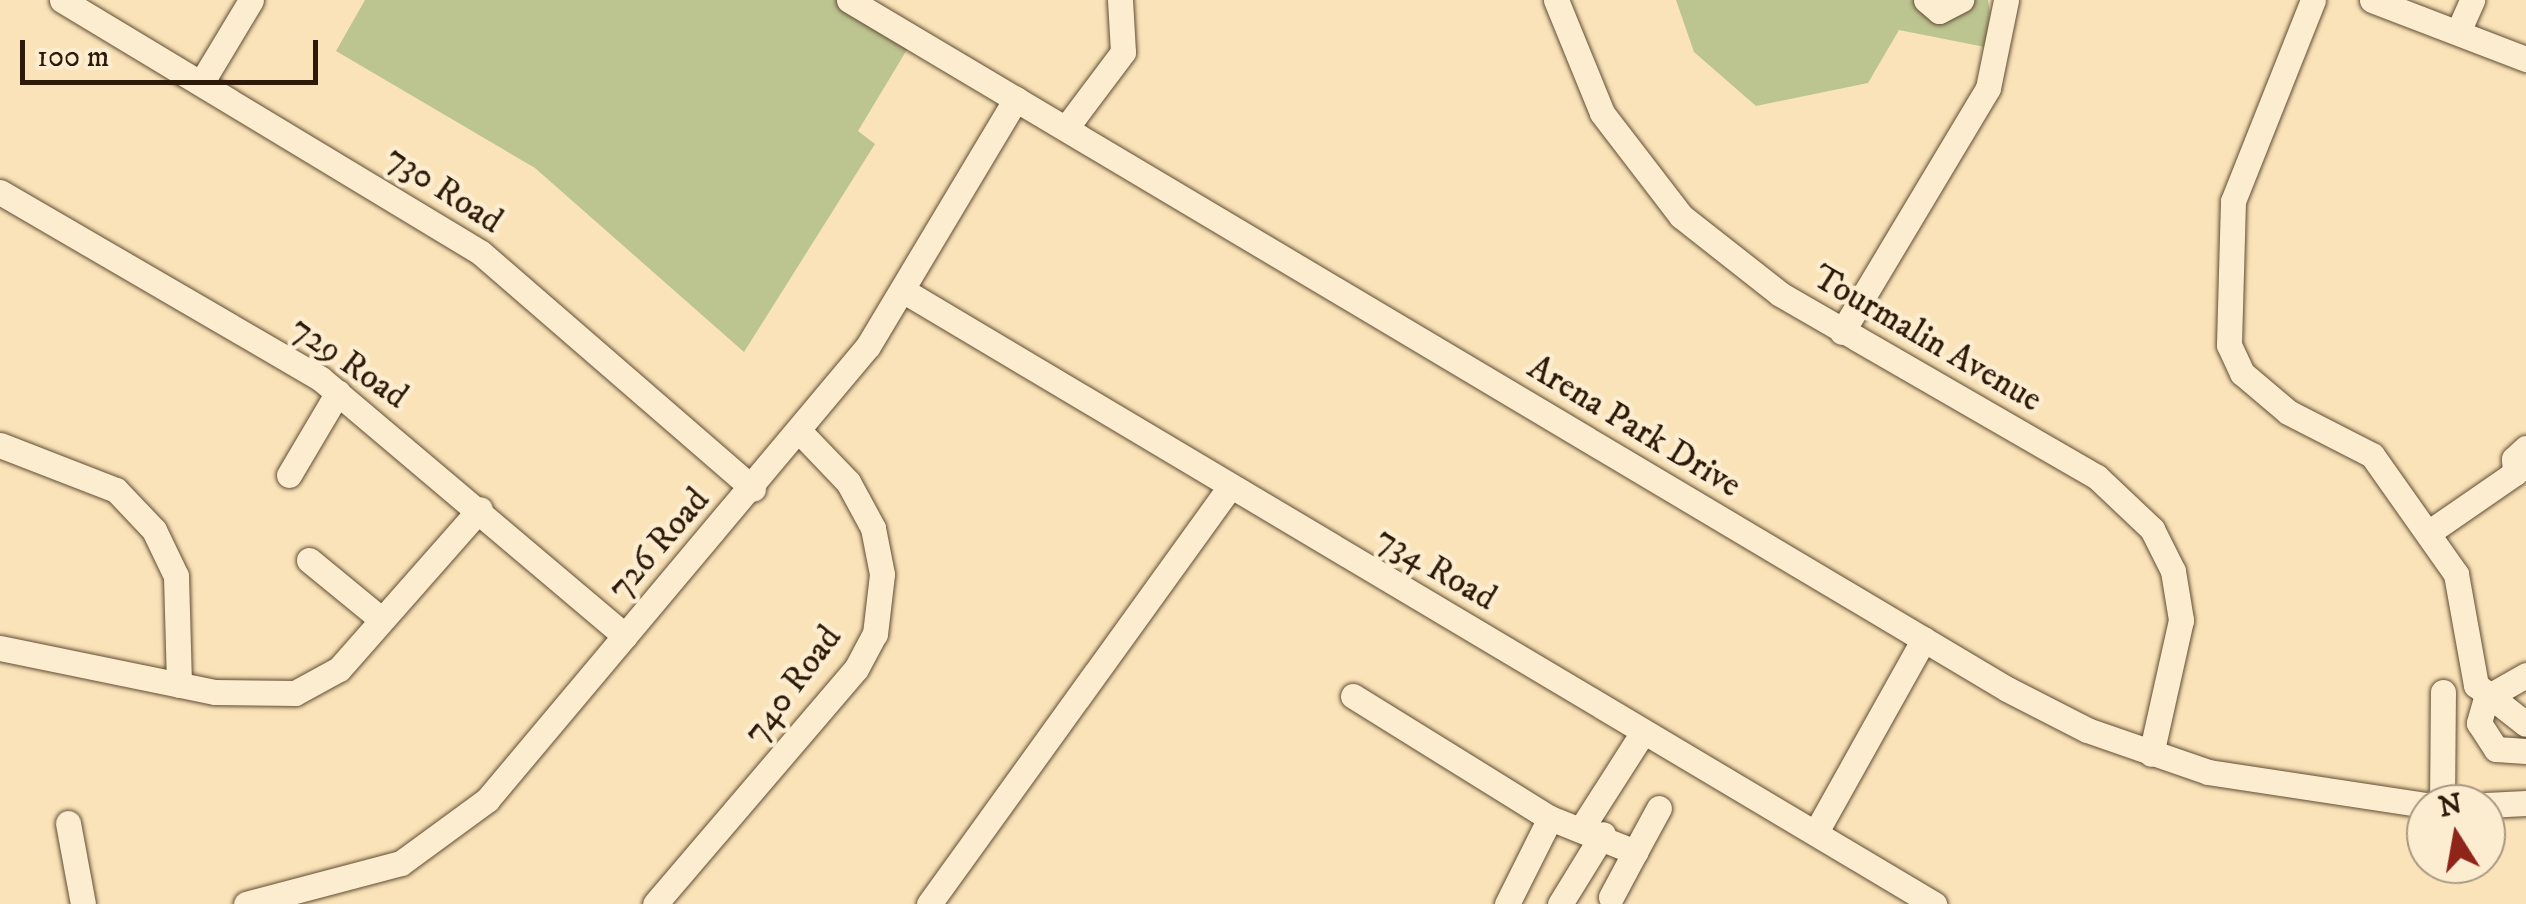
<!DOCTYPE html>
<html>
<head>
<meta charset="utf-8">
<style>
	body { margin:0 }
	#map { position:relative; width:2526px; height:904px; overflow:hidden; background:#fae3b8; font-family:"IM FELL DW Pica",serif }
	div>[style] { position:absolute }
	[style*='--x'] { left:calc(var(--x)*1px); top:calc(var(--y)*1px); width:calc(var(--w)*1px); rotate:calc(var(--a)*1deg) }
	.green>* { inset:0; background:#bcc490 }
	.roads { filter:drop-shadow(0 0 2px #604c34) drop-shadow(0 0 2px #604c34) }
	.minor>* { height:25px; margin:-12.5px; padding:0 12.5px; transform-origin:12.5px; border-radius:12.5px; background:#fcedd1 }
	span { translate:-50% -50%; white-space:nowrap; text-align:center; line-height:1.15; -webkit-text-stroke:9px #fcedd1; paint-order:stroke }
	.street-label { font-size:35px; color:#2c1908 }
	.north { position:absolute; left:2406px; top:784px; width:100px; height:100px; box-sizing:border-box; background:#fcedd1; border:2px solid #a99881; border-radius:50%; rotate:349deg; font-size:28px; font-weight:700; line-height:40px; text-align:center; color:#2c1908 }
	.north::after { content:''; display:block; margin:auto; width:35px; height:45px; background:#8f2418; clip-path:polygon(50% 0,100% 100%,50% 72%,0 100%) }
	.scale { position:absolute; left:20px; top:40px; width:298px; height:45px; box-sizing:border-box; border:5px solid #2c1908; border-top:0; padding-left:12px; font-size:30px; line-height:35px; white-space:nowrap; color:#2c1908; -webkit-text-stroke:8px #fcedd1; paint-order:stroke }
</style>
</head>
<body>
<div id="map">
	<div class="green">
		<i style="clip-path:polygon(365px 0,850px 0,914px 38px,858px 131px,875px 144px,744px 352px,535px 168px,336px 51px)"></i>
		<i style="clip-path:polygon(1676px 0,1988px 0,1990px 13px,1985px 47px,1899px 30px,1868px 83px,1756px 106px,1694px 52px)"></i>
	</div>
	<div class="roads">
		<div class="minor">
			<i style="--x:62;--y:0;--w:489;--a:31.1"></i>
			<i style="--x:481;--y:253;--w:360;--a:40.9"></i>
			<i style="--x:849;--y:0;--w:1347;--a:30.75"></i>
			<i style="--x:2007;--y:689;--w:90;--a:27.1"></i>
			<i style="--x:2087;--y:730;--w:128;--a:19.1"></i>
			<i style="--x:2208;--y:772;--w:220;--a:8.6"></i>
			<i style="--x:1556;--y:0;--w:122;--a:67.8"></i>
			<i style="--x:1602;--y:113;--w:130;--a:52.5"></i>
			<i style="--x:1681;--y:216;--w:126;--a:38.2"></i>
			<i style="--x:1780;--y:294;--w:366;--a:30"></i>
			<i style="--x:2097;--y:477;--w:76;--a:43.4"></i>
			<i style="--x:2152;--y:529;--w:47;--a:63.4"></i>
			<i style="--x:2173;--y:571;--w:50;--a:80.7"></i>
			<i style="--x:2181;--y:620;--w:137;--a:102.6"></i>
			<i style="--x:1926;--y:0;--w:17;--a:40"></i>
			<i style="--x:1939;--y:11;--w:25;--a:-27"></i>
			<i style="--x:2313;--y:0;--w:216;--a:111.7"></i>
			<i style="--x:2233;--y:201;--w:144;--a:91.6"></i>
			<i style="--x:2229;--y:345;--w:31;--a:65"></i>
			<i style="--x:2242;--y:373;--w:60;--a:40.3"></i>
			<i style="--x:2288;--y:412;--w:94;--a:27.1"></i>
			<i style="--x:2372;--y:455;--w:146;--a:54.8"></i>
			<i style="--x:2456;--y:574;--w:113;--a:79.8"></i>
			<i style="--x:2476;--y:685;--w:63;--a:38"></i>
			<i style="--x:2372;--y:0;--w:165;--a:21"></i>
			<i style="--x:2458;--y:32;--w:35;--a:-66"></i>
			<i style="--x:203;--y:80;--w:93;--a:-59"></i>
			<i style="--x:1066;--y:128;--w:95;--a:-53.1"></i>
			<i style="--x:1123;--y:52;--w:52;--a:-93.3"></i>
			<i style="--x:0;--y:192;--w:371;--a:30.2"></i>
			<i style="--x:321;--y:379;--w:398;--a:40.2"></i>
			<i style="--x:904;--y:291;--w:1199;--a:30.76"></i>
			<i style="--x:1842;--y:332;--w:284;--a:-59.1"></i>
			<i style="--x:1988;--y:88;--w:90;--a:-78.4"></i>
			<i style="--x:0;--y:445;--w:124;--a:21.2"></i>
			<i style="--x:116;--y:490;--w:55;--a:46.5"></i>
			<i style="--x:154;--y:530;--w:51;--a:64.4"></i>
			<i style="--x:176;--y:576;--w:109;--a:88.4"></i>
			<i style="--x:2515;--y:473;--w:14;--a:-94"></i>
			<i style="--x:2514;--y:459;--w:16;--a:-43"></i>
			<i style="--x:289;--y:475;--w:96;--a:-59.4"></i>
			<i style="--x:2428;--y:533;--w:106;--a:-34.6"></i>
			<i style="--x:309;--y:560;--w:94;--a:39.4"></i>
			<i style="--x:0;--y:648;--w:219;--a:11.6"></i>
			<i style="--x:215;--y:692;--w:80;--a:0.7"></i>
			<i style="--x:295;--y:693;--w:50;--a:-28.6"></i>
			<i style="--x:339;--y:669;--w:213;--a:-48.6"></i>
			<i style="--x:2526;--y:675;--w:46;--a:150.1"></i>
			<i style="--x:2486;--y:698;--w:26;--a:106"></i>
			<i style="--x:2479;--y:723;--w:31;--a:57"></i>
			<i style="--x:2496;--y:749;--w:30;--a:4"></i>
			<i style="--x:1353;--y:696;--w:232;--a:31.8"></i>
			<i style="--x:1550;--y:818;--w:92;--a:21.8"></i>
			<i style="--x:1635;--y:852;--w:50;--a:-61.4"></i>
			<i style="--x:2442;--y:804;--w:112;--a:-89.5"></i>
			<i style="--x:2486;--y:805;--w:40;--a:-2.9"></i>
			<i style="--x:68;--y:823;--w:82;--a:79.5"></i>
			<i style="--x:1583;--y:826;--w:112;--a:-57.4"></i>
			<i style="--x:1816;--y:832;--w:221;--a:-60.8"></i>
			<i style="--x:1611;--y:897;--w:51;--a:-61.9"></i>
			<i style="--x:246;--y:904;--w:160;--a:-14.8"></i>
			<i style="--x:401;--y:863;--w:107;--a:-36.2"></i>
			<i style="--x:487;--y:800;--w:593;--a:-50"></i>
			<i style="--x:868;--y:346;--w:288;--a:-59.1"></i>
			<i style="--x:655;--y:904;--w:309;--a:-49.5"></i>
			<i style="--x:856;--y:669;--w:40;--a:-62"></i>
			<i style="--x:875;--y:634;--w:60;--a:-83.3"></i>
			<i style="--x:882;--y:574;--w:47;--a:-101.1"></i>
			<i style="--x:873;--y:528;--w:52;--a:-118.5"></i>
			<i style="--x:848;--y:482;--w:66;--a:-133.8"></i>
			<i style="--x:929;--y:904;--w:513;--a:-54.2"></i>
			<i style="--x:1507;--y:904;--w:96;--a:-63.4"></i>
			<i style="--x:1560;--y:904;--w:82;--a:-58.4"></i>
		</div>
	</div>
	<div class="street-label">
		<span style="left:444px;top:190px;rotate:33deg">730 Road</span>
		<span style="left:1927px;top:339px;rotate:30deg">Tourmalin Avenue</span>
		<span style="left:349px;top:363px;rotate:35deg">729 Road</span>
		<span style="left:1634px;top:427px;rotate:31deg">Arena Park Drive</span>
		<span style="left:659px;top:544px;rotate:-49deg">726 Road</span>
		<span style="left:1436px;top:569px;rotate:30deg">734 Road</span>
		<span style="left:793px;top:685px;rotate:-53deg">740 Road</span>
	</div>
	<div class="north">N</div>
	<div class="scale">100 m</div>
</div>
</body>
</html>
